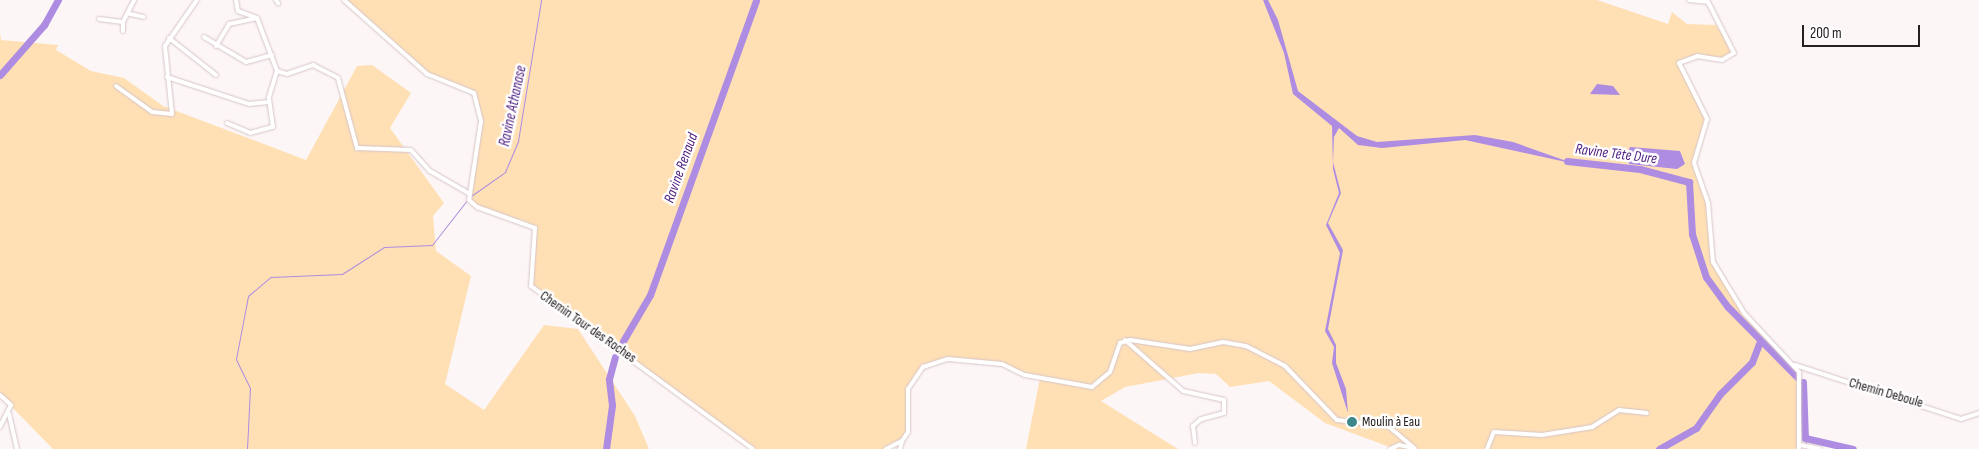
<!DOCTYPE html>
<html>
<head>
<meta charset="utf-8">
<style>
	body { margin:0 }
	#map { position:relative; width:1979px; height:449px; overflow:hidden; background:#fdf6f7; font-family:"Sofia Sans Condensed",sans-serif }
	div>[style] { position:absolute }
	[style*='--x'] { left:calc(var(--x)*1px); top:calc(var(--y)*1px); width:calc(var(--w)*1px); rotate:calc(var(--a)*1deg) }
	.green>* { inset:0; background:#ffe0b5 }
	.water>* { inset:0; background:#ad8ce1 }
	.stream>* { height:1px; margin:-0.5px; padding:0 0.5px; transform-origin:0.5px; border-radius:0.5px; background:#ad8ce1 }
	.river>* { height:7px; margin:-3.5px; padding:0 3.5px; transform-origin:3.5px; border-radius:3.5px; background:#ad8ce1 }
	.roads { filter:drop-shadow(0 0 1px #d7c5c7) drop-shadow(0 0 1px #d7c5c7) }
	.minor>* { height:4px; margin:-2px; padding:0 2px; transform-origin:2px; border-radius:2px; background:#fff }
	.dots>* { width:14px; height:14px; translate:-50% -50%; box-sizing:border-box; border:2px solid #fff; border-radius:50% }
	span { translate:-50% -50%; white-space:nowrap; text-align:center; line-height:1.15; -webkit-text-stroke:5px #fff; paint-order:stroke }
	.street-label { font-size:14px; color:#262021 }
	.poi-label { font-size:14px; color:#262021 }
	.left { translate:0 -50%; text-align:left }
	.water-label { font-size:15px; color:#512184; font-style:italic }
	.scale { position:absolute; left:1802px; top:25px; width:118px; height:22px; box-sizing:border-box; border:2px solid #262021; border-top:0; padding-left:6px; font-size:15px; line-height:18px; white-space:nowrap; color:#262021; -webkit-text-stroke:4px #fff; paint-order:stroke }
</style>
</head>
<body>
<div id="map">
	<div class="green">
		<i style="clip-path:polygon(344px 0,1597px 0,1668px 24px,1672px 12px,1687px 24px,1716px 25px,1732px 48px,1730px 58px,1691px 57px,1679px 63px,1705px 112px,1706px 125px,1695px 150px,1694px 163px,1708px 203px,1713px 261px,1734px 300px,1799px 372px,1799px 449px,1395px 449px,1325px 423px,1269px 381px,1230px 387px,1216px 374px,1199px 373px,1125px 387px,1101px 401px,1178px 449px,1026px 449px,1040px 378px,1002px 364px,948px 359px,923px 367px,914px 377px,908px 389px,910px 425px,902px 441px,886px 449px,753px 449px,530px 283px,536px 231px,527px 222px,485px 211px,469px 200px,481px 121px,471px 91px,427px 74px)"></i>
		<i style="clip-path:polygon(0 33px,1px 40px,58px 45px,56px 50px,91px 71px,124px 78px,163px 106px,306px 160px,357px 66px,372px 65px,411px 93px,390px 128px,444px 203px,433px 216px,436px 251px,471px 276px,445px 384px,484px 410px,544px 325px,578px 329px,635px 416px,649px 449px,53px 449px,0 395px)"></i>
	</div>
	<div class="water">
		<i style="clip-path:polygon(1263px 0,1268px 0,1278px 20px,1298px 91px,1357px 136px,1377px 142px,1475px 135px,1513px 142px,1575px 164px,1465px 140px,1382px 148px,1358px 145px,1339px 128px,1334px 137px,1333px 162px,1341px 193px,1328px 223px,1343px 250px,1328px 329px,1336px 345px,1336px 363px,1346px 389px,1348px 413px,1332px 363px,1334px 347px,1325px 331px,1340px 253px,1326px 225px,1339px 193px,1333px 169px,1332px 126px,1293px 94px,1284px 53px)"></i>
		<i style="clip-path:polygon(1597px 84px,1613px 86px,1620px 95px,1590px 94px)"></i>
		<i style="clip-path:polygon(1630px 147px,1680px 151px,1685px 164px,1677px 169px,1629px 164px,1626px 158px)"></i>
	</div>
	<div class="stream">
		<i style="--x:471;--y:196;--w:42;--a:-35.2"></i>
		<i style="--x:505;--y:172;--w:34;--a:-67"></i>
		<i style="--x:518;--y:141;--w:143;--a:-80.7"></i>
		<i style="--x:1805;--y:438;--w:5;--a:79"></i>
		<i style="--x:247;--y:449;--w:61;--a:-87.2"></i>
		<i style="--x:250;--y:388;--w:32;--a:-116"></i>
		<i style="--x:236;--y:359;--w:64;--a:-79.2"></i>
		<i style="--x:248;--y:296;--w:30;--a:-40"></i>
		<i style="--x:271;--y:277;--w:71;--a:-2.4"></i>
		<i style="--x:342;--y:274;--w:50;--a:-32.7"></i>
		<i style="--x:384;--y:247;--w:48;--a:-2.4"></i>
		<i style="--x:432;--y:245;--w:58;--a:-52"></i>
	</div>
	<div class="river">
		<i style="--x:0;--y:75;--w:67;--a:-48.7"></i>
		<i style="--x:44;--y:25;--w:29;--a:-61"></i>
		<i style="--x:1567;--y:161;--w:73;--a:6.3"></i>
		<i style="--x:1640;--y:169;--w:51;--a:14.9"></i>
		<i style="--x:1689;--y:182;--w:52;--a:86.7"></i>
		<i style="--x:1692;--y:234;--w:45;--a:72"></i>
		<i style="--x:1706;--y:277;--w:37;--a:54"></i>
		<i style="--x:1728;--y:307;--w:98;--a:45.4"></i>
		<i style="--x:623;--y:341;--w:53;--a:-59.6"></i>
		<i style="--x:650;--y:295;--w:313;--a:-70.2"></i>
		<i style="--x:1803;--y:382;--w:56;--a:88"></i>
		<i style="--x:1805;--y:438;--w:49;--a:12.9"></i>
		<i style="--x:606;--y:449;--w:44;--a:-82.2"></i>
		<i style="--x:612;--y:405;--w:26;--a:-97"></i>
		<i style="--x:609;--y:379;--w:23;--a:-75"></i>
		<i style="--x:1659;--y:449;--w:43;--a:-29.6"></i>
		<i style="--x:1696;--y:428;--w:42;--a:-54.8"></i>
		<i style="--x:1720;--y:394;--w:45;--a:-45"></i>
		<i style="--x:1752;--y:362;--w:22;--a:-69"></i>
	</div>
	<div class="roads">
		<div class="minor">
			<i style="--x:236;--y:0;--w:11;--a:80"></i>
			<i style="--x:238;--y:11;--w:20;--a:20"></i>
			<i style="--x:257;--y:18;--w:57;--a:69.3"></i>
			<i style="--x:277;--y:71;--w:10;--a:17"></i>
			<i style="--x:287;--y:74;--w:28;--a:-19"></i>
			<i style="--x:313;--y:65;--w:28;--a:27"></i>
			<i style="--x:338;--y:78;--w:73;--a:74.8"></i>
			<i style="--x:357;--y:148;--w:54;--a:2.1"></i>
			<i style="--x:411;--y:150;--w:28;--a:48"></i>
			<i style="--x:430;--y:171;--w:44;--a:30.1"></i>
			<i style="--x:276;--y:0;--w:4;--a:56"></i>
			<i style="--x:344;--y:0;--w:111;--a:41.7"></i>
			<i style="--x:427;--y:74;--w:51;--a:22"></i>
			<i style="--x:474;--y:93;--w:29;--a:76"></i>
			<i style="--x:481;--y:121;--w:80;--a:98.6"></i>
			<i style="--x:469;--y:200;--w:11;--a:41"></i>
			<i style="--x:477;--y:207;--w:62;--a:19.9"></i>
			<i style="--x:535;--y:228;--w:58;--a:93.9"></i>
			<i style="--x:531;--y:286;--w:275;--a:36.3"></i>
			<i style="--x:1689;--y:0;--w:18;--a:6"></i>
			<i style="--x:1707;--y:0;--w:59;--a:63"></i>
			<i style="--x:1734;--y:53;--w:14;--a:150"></i>
			<i style="--x:1722;--y:60;--w:24;--a:-171"></i>
			<i style="--x:1698;--y:56;--w:20;--a:160"></i>
			<i style="--x:1679;--y:63;--w:63;--a:63.4"></i>
			<i style="--x:1707;--y:119;--w:46;--a:106.5"></i>
			<i style="--x:1694;--y:163;--w:42;--a:70.7"></i>
			<i style="--x:1708;--y:203;--w:59;--a:85.2"></i>
			<i style="--x:1713;--y:262;--w:60;--a:58.7"></i>
			<i style="--x:1744;--y:313;--w:81;--a:47"></i>
			<i style="--x:1799;--y:372;--w:77;--a:90"></i>
			<i style="--x:130;--y:14;--w:14;--a:12"></i>
			<i style="--x:99;--y:19;--w:24;--a:7"></i>
			<i style="--x:123;--y:22;--w:25;--a:-63"></i>
			<i style="--x:123;--y:22;--w:9;--a:90"></i>
			<i style="--x:204;--y:37;--w:49;--a:30.8"></i>
			<i style="--x:246;--y:62;--w:27;--a:-15"></i>
			<i style="--x:169;--y:38;--w:60;--a:38.2"></i>
			<i style="--x:216;--y:46;--w:26;--a:-59"></i>
			<i style="--x:229;--y:24;--w:29;--a:-12"></i>
			<i style="--x:167;--y:77;--w:86;--a:18.2"></i>
			<i style="--x:249;--y:104;--w:20;--a:-6"></i>
			<i style="--x:116;--y:86;--w:44;--a:35.8"></i>
			<i style="--x:152;--y:112;--w:20;--a:6"></i>
			<i style="--x:172;--y:114;--w:68;--a:-95.9"></i>
			<i style="--x:165;--y:46;--w:56;--a:-55.2"></i>
			<i style="--x:227;--y:123;--w:25;--a:23"></i>
			<i style="--x:250;--y:133;--w:24;--a:-15"></i>
			<i style="--x:273;--y:127;--w:30;--a:-98"></i>
			<i style="--x:269;--y:97;--w:27;--a:-73"></i>
			<i style="--x:1125;--y:340;--w:77;--a:41.3"></i>
			<i style="--x:1183;--y:391;--w:42;--a:12.4"></i>
			<i style="--x:1224;--y:400;--w:13;--a:90"></i>
			<i style="--x:1224;--y:413;--w:24;--a:165"></i>
			<i style="--x:1201;--y:419;--w:11;--a:139"></i>
			<i style="--x:1193;--y:426;--w:17;--a:83"></i>
			<i style="--x:1795;--y:365;--w:175;--a:18"></i>
			<i style="--x:1961;--y:419;--w:19;--a:-18"></i>
			<i style="--x:0;--y:395;--w:15;--a:42"></i>
			<i style="--x:11;--y:405;--w:25;--a:117"></i>
			<i style="--x:9;--y:414;--w:36;--a:77"></i>
			<i style="--x:1800;--y:445;--w:20;--a:11"></i>
			<i style="--x:886;--y:449;--w:18;--a:-27"></i>
			<i style="--x:902;--y:441;--w:11;--a:-56"></i>
			<i style="--x:908;--y:432;--w:43;--a:-90"></i>
			<i style="--x:908;--y:389;--w:27;--a:-56"></i>
			<i style="--x:923;--y:367;--w:26;--a:-18"></i>
			<i style="--x:948;--y:359;--w:54;--a:5.3"></i>
			<i style="--x:1002;--y:364;--w:25;--a:26"></i>
			<i style="--x:1025;--y:375;--w:68;--a:10.2"></i>
			<i style="--x:1092;--y:387;--w:23;--a:-40"></i>
			<i style="--x:1110;--y:372;--w:31;--a:-71"></i>
			<i style="--x:1120;--y:343;--w:10;--a:-17"></i>
			<i style="--x:1130;--y:340;--w:61;--a:8.5"></i>
			<i style="--x:1190;--y:349;--w:34;--a:-12"></i>
			<i style="--x:1223;--y:342;--w:23;--a:10"></i>
			<i style="--x:1246;--y:346;--w:44;--a:27.1"></i>
			<i style="--x:1285;--y:366;--w:75;--a:46.1"></i>
			<i style="--x:1337;--y:420;--w:51;--a:6.7"></i>
			<i style="--x:1388;--y:426;--w:35;--a:40"></i>
			<i style="--x:900;--y:449;--w:8;--a:-76"></i>
			<i style="--x:1390;--y:449;--w:10;--a:-24"></i>
			<i style="--x:1399;--y:445;--w:14;--a:12"></i>
			<i style="--x:1487;--y:449;--w:18;--a:-68"></i>
			<i style="--x:1494;--y:432;--w:48;--a:3.6"></i>
			<i style="--x:1542;--y:435;--w:51;--a:-9.1"></i>
			<i style="--x:1592;--y:427;--w:32;--a:-32"></i>
			<i style="--x:1619;--y:410;--w:28;--a:6"></i>
		</div>
	</div>
	<div class="dots">
		<i style="left:1352px;top:422px;background:#3d868a"></i>
	</div>
	<div class="street-label">
		<span style="left:588px;top:327px;rotate:35deg">Chemin Tour des Roches</span>
		<span style="left:1886px;top:393px;rotate:16deg">Chemin Deboule</span>
	</div>
	<div class="poi-label">
		<span class="left" style="left:1362px;top:422px">Moulin à Eau</span>
	</div>
	<div class="water-label">
		<span style="left:513px;top:106px;rotate:-78deg">Ravine Athanase</span>
		<span style="left:1616px;top:154px;rotate:7deg">Ravine Tête Dure</span>
		<span style="left:681px;top:168px;rotate:-70deg">Ravine Renaud</span>
	</div>
	<div class="scale">200 m</div>
</div>
</body>
</html>
